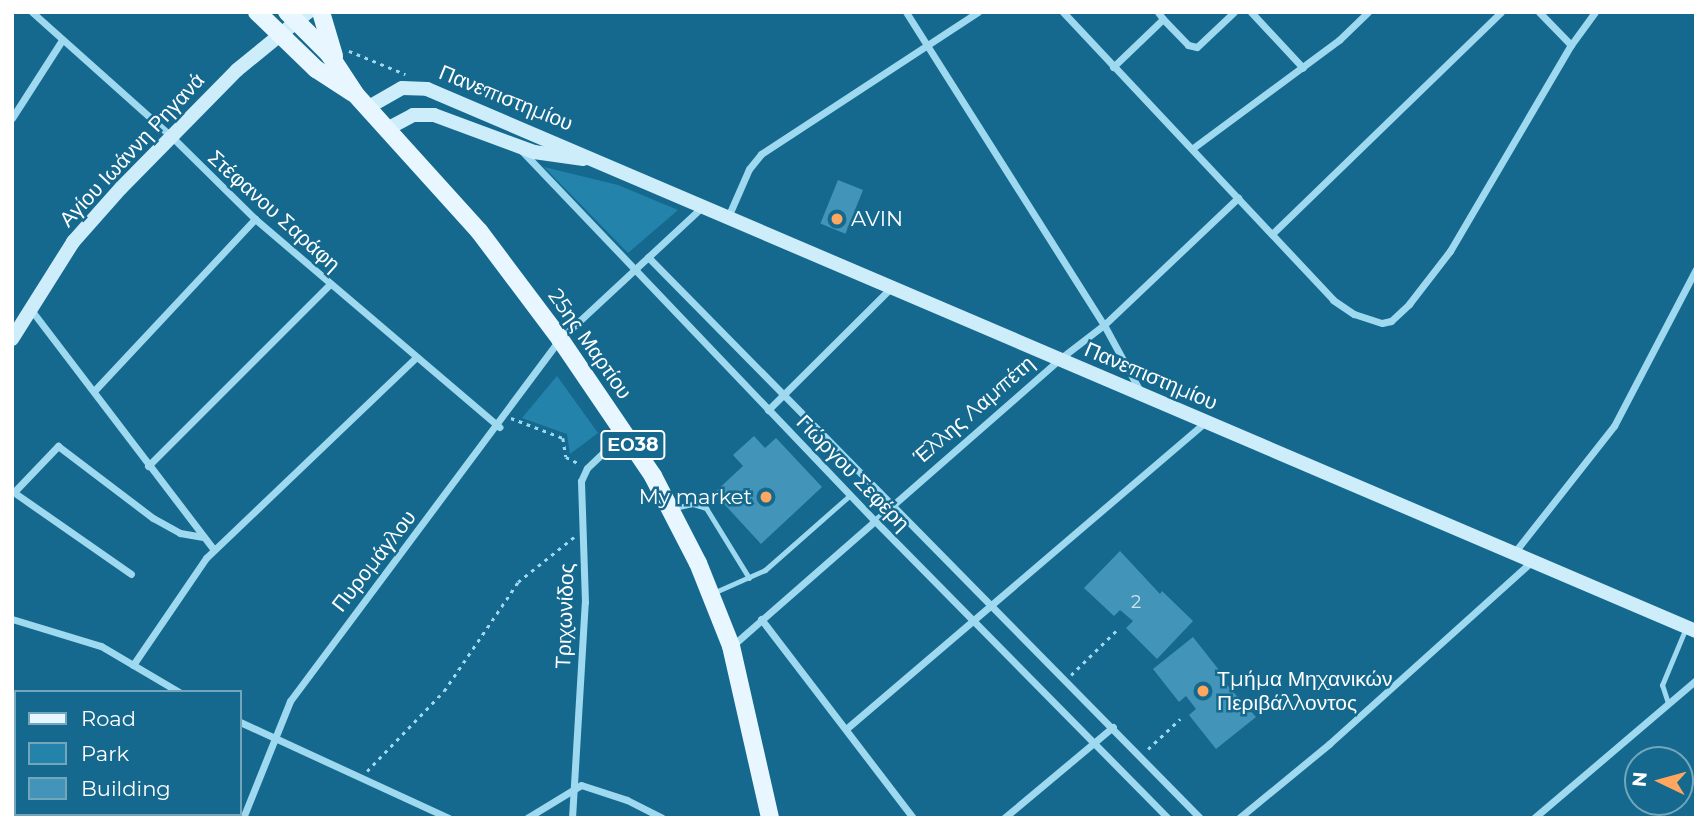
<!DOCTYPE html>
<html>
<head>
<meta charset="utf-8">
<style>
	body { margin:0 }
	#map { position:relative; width:1708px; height:830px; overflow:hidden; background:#15698e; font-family:Montserrat,sans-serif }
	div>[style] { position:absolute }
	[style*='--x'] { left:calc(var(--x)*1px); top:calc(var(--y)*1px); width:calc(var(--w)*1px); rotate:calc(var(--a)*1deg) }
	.green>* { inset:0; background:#2483aa }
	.building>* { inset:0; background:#4295b8; transform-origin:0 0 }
	.path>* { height:2.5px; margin-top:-1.25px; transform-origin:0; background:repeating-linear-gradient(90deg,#9fd9f0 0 3.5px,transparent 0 8.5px) }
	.lane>* { height:5px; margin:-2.5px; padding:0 2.5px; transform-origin:2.5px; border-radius:2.5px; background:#9fd9f0 }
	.street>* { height:7px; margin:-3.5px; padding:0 3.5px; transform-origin:3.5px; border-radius:3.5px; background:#9fd9f0 }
	.secondary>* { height:14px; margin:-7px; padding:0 7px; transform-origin:7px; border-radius:7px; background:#cdedfb }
	.primary>* { height:18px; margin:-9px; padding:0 9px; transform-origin:9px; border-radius:9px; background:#e8f7ff }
	.dots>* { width:19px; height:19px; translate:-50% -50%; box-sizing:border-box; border:4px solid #15698e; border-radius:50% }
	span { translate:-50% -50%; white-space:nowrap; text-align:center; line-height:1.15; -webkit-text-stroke:5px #15698e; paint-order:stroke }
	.number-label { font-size:18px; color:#d0e4ed }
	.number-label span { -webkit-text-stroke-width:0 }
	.shield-label span { padding:2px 5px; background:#15698e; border:2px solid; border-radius:5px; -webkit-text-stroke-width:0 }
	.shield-label { font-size:19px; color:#fff; font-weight:700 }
	.street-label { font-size:21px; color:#fff }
	.poi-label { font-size:21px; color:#fff }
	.left { translate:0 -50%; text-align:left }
	.right { translate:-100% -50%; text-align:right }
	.frame { position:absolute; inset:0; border:14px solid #fff; pointer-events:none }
	.legend { position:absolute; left:14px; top:690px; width:228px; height:126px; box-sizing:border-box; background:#15698e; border:2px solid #73a5bb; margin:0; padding:9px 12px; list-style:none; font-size:21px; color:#fff }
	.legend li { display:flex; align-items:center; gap:14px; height:35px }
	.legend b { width:35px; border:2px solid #73a5bb }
	.north { position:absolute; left:1624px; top:746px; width:70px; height:70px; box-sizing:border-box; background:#15698e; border:2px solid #73a5bb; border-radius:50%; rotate:275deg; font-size:19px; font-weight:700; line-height:28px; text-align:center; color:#fff }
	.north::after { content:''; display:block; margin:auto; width:24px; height:32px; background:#ffa75e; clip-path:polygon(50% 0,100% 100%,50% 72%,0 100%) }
</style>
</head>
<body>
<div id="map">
	<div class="green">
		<i style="clip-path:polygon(544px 167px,618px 185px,678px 210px,628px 253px)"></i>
		<i style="clip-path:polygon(557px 376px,598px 433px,570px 454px,567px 434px,522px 418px)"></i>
	</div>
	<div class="building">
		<i style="left:838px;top:180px;width:27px;height:47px;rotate:22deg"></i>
		<i style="clip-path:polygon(754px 436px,765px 448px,776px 438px,822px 487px,761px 544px,714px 493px,743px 466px,733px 455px)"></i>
		<i style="clip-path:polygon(1120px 551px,1160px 594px,1162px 591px,1193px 621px,1157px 659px,1126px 628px,1133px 621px,1120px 610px,1114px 616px,1084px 588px)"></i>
		<i style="clip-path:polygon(1193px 637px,1219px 670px,1216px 673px,1256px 717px,1216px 749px,1189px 715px,1196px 709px,1186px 696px,1179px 702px,1153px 669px)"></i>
	</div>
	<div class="path">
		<i style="--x:349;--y:51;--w:61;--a:22.3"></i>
		<i style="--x:511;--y:418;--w:56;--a:21"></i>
		<i style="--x:563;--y:438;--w:19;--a:81"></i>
		<i style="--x:566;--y:457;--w:13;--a:27"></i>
		<i style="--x:1071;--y:675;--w:67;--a:-44.4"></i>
		<i style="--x:1148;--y:749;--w:44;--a:-43.2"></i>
		<i style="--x:367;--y:771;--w:111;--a:-46.1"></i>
		<i style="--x:444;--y:691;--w:132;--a:-55.8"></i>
		<i style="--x:518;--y:582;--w:72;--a:-38.8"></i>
	</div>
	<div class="lane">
		<i style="--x:674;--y:508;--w:19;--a:-12"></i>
		<i style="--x:693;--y:504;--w:14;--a:17"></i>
		<i style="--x:706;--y:508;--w:82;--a:58.4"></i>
		<i style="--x:713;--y:593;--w:57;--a:-23.9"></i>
		<i style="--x:765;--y:570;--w:113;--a:-41.4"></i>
		<i style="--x:1668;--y:703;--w:19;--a:-108"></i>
		<i style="--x:1662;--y:685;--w:60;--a:-67.3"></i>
	</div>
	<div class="street">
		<i style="--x:32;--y:12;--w:189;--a:41.8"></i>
		<i style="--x:173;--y:138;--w:115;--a:44.6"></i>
		<i style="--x:255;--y:219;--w:321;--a:40.4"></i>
		<i style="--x:906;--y:12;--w:370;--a:57.7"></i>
		<i style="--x:1104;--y:325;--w:75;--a:61.4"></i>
		<i style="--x:1063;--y:12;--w:395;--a:46.8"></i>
		<i style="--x:1333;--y:300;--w:25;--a:34"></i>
		<i style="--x:1354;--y:314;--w:29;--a:18"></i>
		<i style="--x:1382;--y:323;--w:9;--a:-13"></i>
		<i style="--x:1391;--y:321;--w:25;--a:-43"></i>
		<i style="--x:1409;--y:304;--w:67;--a:-52.3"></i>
		<i style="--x:1450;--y:251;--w:239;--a:-59.6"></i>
		<i style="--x:1571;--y:45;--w:41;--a:-54"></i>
		<i style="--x:1251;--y:12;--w:76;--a:47.1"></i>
		<i style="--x:1539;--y:12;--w:46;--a:45.9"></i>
		<i style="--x:1163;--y:19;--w:36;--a:46"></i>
		<i style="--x:1188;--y:45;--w:9;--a:13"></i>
		<i style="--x:1197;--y:47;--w:51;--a:-43.4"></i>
		<i style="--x:1113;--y:67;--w:69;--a:-43.8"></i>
		<i style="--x:1163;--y:19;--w:9;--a:-126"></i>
		<i style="--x:12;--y:118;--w:93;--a:-57.3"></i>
		<i style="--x:1193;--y:148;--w:182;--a:-36.5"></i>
		<i style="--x:1339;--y:40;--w:40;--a:-44"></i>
		<i style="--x:521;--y:150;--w:511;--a:46.35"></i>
		<i style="--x:874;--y:520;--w:419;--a:45.4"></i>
		<i style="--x:728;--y:217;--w:52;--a:-66.4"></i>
		<i style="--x:749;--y:169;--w:19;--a:-51"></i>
		<i style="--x:761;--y:154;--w:259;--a:-33.2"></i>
		<i style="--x:1272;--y:234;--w:319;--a:-44.1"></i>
		<i style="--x:648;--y:257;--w:787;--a:45.46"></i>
		<i style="--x:32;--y:311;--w:300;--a:52.7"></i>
		<i style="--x:94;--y:391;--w:236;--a:-46.9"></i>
		<i style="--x:768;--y:410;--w:173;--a:-44.8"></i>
		<i style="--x:148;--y:466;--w:256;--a:-45"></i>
		<i style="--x:12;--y:491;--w:145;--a:34.9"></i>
		<i style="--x:14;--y:492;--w:64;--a:-46.3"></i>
		<i style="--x:58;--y:446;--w:119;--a:37.2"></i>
		<i style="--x:153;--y:518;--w:31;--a:29"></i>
		<i style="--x:180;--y:533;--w:22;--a:10"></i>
		<i style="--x:1514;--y:553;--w:162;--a:-51.8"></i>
		<i style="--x:1614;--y:426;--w:177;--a:-62.4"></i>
		<i style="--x:12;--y:619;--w:93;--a:16.9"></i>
		<i style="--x:101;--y:646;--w:91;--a:30.5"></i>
		<i style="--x:761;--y:619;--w:250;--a:52.6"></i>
		<i style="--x:732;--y:646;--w:432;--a:-41.2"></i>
		<i style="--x:1057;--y:361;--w:59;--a:-37.5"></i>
		<i style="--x:1104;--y:325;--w:185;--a:-43.5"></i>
		<i style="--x:133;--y:665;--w:130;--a:-55.7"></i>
		<i style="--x:206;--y:558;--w:291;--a:-43.7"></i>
		<i style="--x:240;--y:722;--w:230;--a:24.7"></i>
		<i style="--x:846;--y:729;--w:471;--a:-40.5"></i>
		<i style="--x:73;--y:818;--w:4;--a:-76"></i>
		<i style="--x:243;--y:818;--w:126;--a:-68.1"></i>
		<i style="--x:290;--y:701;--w:452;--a:-53.3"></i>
		<i style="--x:560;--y:339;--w:195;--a:-42.9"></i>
		<i style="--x:527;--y:818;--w:63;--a:-31.4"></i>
		<i style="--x:581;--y:785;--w:48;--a:18.1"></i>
		<i style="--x:627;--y:800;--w:39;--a:27"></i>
		<i style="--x:572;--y:818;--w:216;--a:-86.6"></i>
		<i style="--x:585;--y:602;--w:121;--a:-91.9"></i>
		<i style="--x:581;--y:481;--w:14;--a:-65"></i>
		<i style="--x:587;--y:468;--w:50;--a:-43.4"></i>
		<i style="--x:1004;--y:818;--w:142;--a:-39.9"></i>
		<i style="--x:1239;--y:818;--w:117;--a:-39.4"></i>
		<i style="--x:1329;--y:744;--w:273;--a:-42"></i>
		<i style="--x:1534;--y:818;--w:213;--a:-40.4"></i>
	</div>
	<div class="secondary">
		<i style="--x:367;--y:108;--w:40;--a:-29.7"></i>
		<i style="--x:402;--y:88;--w:25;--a:2"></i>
		<i style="--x:427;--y:89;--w:1380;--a:23.13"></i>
		<i style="--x:387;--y:129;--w:30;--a:-28"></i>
		<i style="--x:413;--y:115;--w:21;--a:0"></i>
		<i style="--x:434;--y:115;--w:107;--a:20.3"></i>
		<i style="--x:534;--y:152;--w:50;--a:8"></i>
		<i style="--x:12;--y:339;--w:115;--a:-57.8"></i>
		<i style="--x:73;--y:242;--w:72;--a:-48.4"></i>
		<i style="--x:121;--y:188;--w:165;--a:-45.5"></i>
		<i style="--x:237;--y:70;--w:92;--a:-39.2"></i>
		<i style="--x:12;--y:772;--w:4;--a:27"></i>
		<i style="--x:86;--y:814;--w:7;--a:34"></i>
	</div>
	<div class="primary">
		<i style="--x:257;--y:12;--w:82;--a:44"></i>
		<i style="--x:316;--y:69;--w:44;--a:33"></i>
		<i style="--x:287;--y:12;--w:59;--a:45"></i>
		<i style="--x:329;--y:54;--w:49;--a:56.6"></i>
		<i style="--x:356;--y:95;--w:183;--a:47.9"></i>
		<i style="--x:479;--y:231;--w:135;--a:53.1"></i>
		<i style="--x:560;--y:339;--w:166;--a:55.8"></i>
		<i style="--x:653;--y:476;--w:98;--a:62.7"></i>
		<i style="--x:698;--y:563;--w:89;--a:68.3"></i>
		<i style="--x:731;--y:646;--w:176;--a:77.2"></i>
		<i style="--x:321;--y:12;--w:46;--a:73.5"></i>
	</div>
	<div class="dots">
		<i style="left:837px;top:219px;background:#ffa75e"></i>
		<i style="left:766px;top:497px;background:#ffa75e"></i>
		<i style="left:1203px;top:691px;background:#ffa75e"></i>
	</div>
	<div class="number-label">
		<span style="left:1136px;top:602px">2</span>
	</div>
	<div class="shield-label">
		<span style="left:633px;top:445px">ΕΟ38</span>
	</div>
	<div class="street-label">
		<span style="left:506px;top:98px;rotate:22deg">Πανεπιστημίου</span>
		<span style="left:132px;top:150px;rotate:-47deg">Αγίου Ιωάννη Ρηγανά</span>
		<span style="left:274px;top:211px;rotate:42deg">Στέφανου Σαράφη</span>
		<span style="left:590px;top:344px;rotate:55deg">25ης Μαρτίου</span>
		<span style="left:1151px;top:376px;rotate:23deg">Πανεπιστημίου</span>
		<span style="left:974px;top:410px;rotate:-41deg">Έλλης Λαμπέτη</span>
		<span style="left:853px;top:473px;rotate:46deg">Γιώργου Σεφέρη</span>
		<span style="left:374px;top:561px;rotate:-52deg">Πυρομάγλου</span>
		<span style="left:565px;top:616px;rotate:-88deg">Τριχωνίδος</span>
	</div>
	<div class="poi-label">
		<span class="left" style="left:851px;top:219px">AVIN</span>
		<span class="right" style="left:752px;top:497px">My market</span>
		<span class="left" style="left:1217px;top:691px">Τμήμα Μηχανικών<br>Περιβάλλοντος</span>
	</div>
	<div class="frame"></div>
	<ul class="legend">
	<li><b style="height:9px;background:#e8f7ff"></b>Road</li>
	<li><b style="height:19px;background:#2483aa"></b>Park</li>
	<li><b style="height:19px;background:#4295b8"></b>Building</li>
	</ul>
	<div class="north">N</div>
</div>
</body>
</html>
